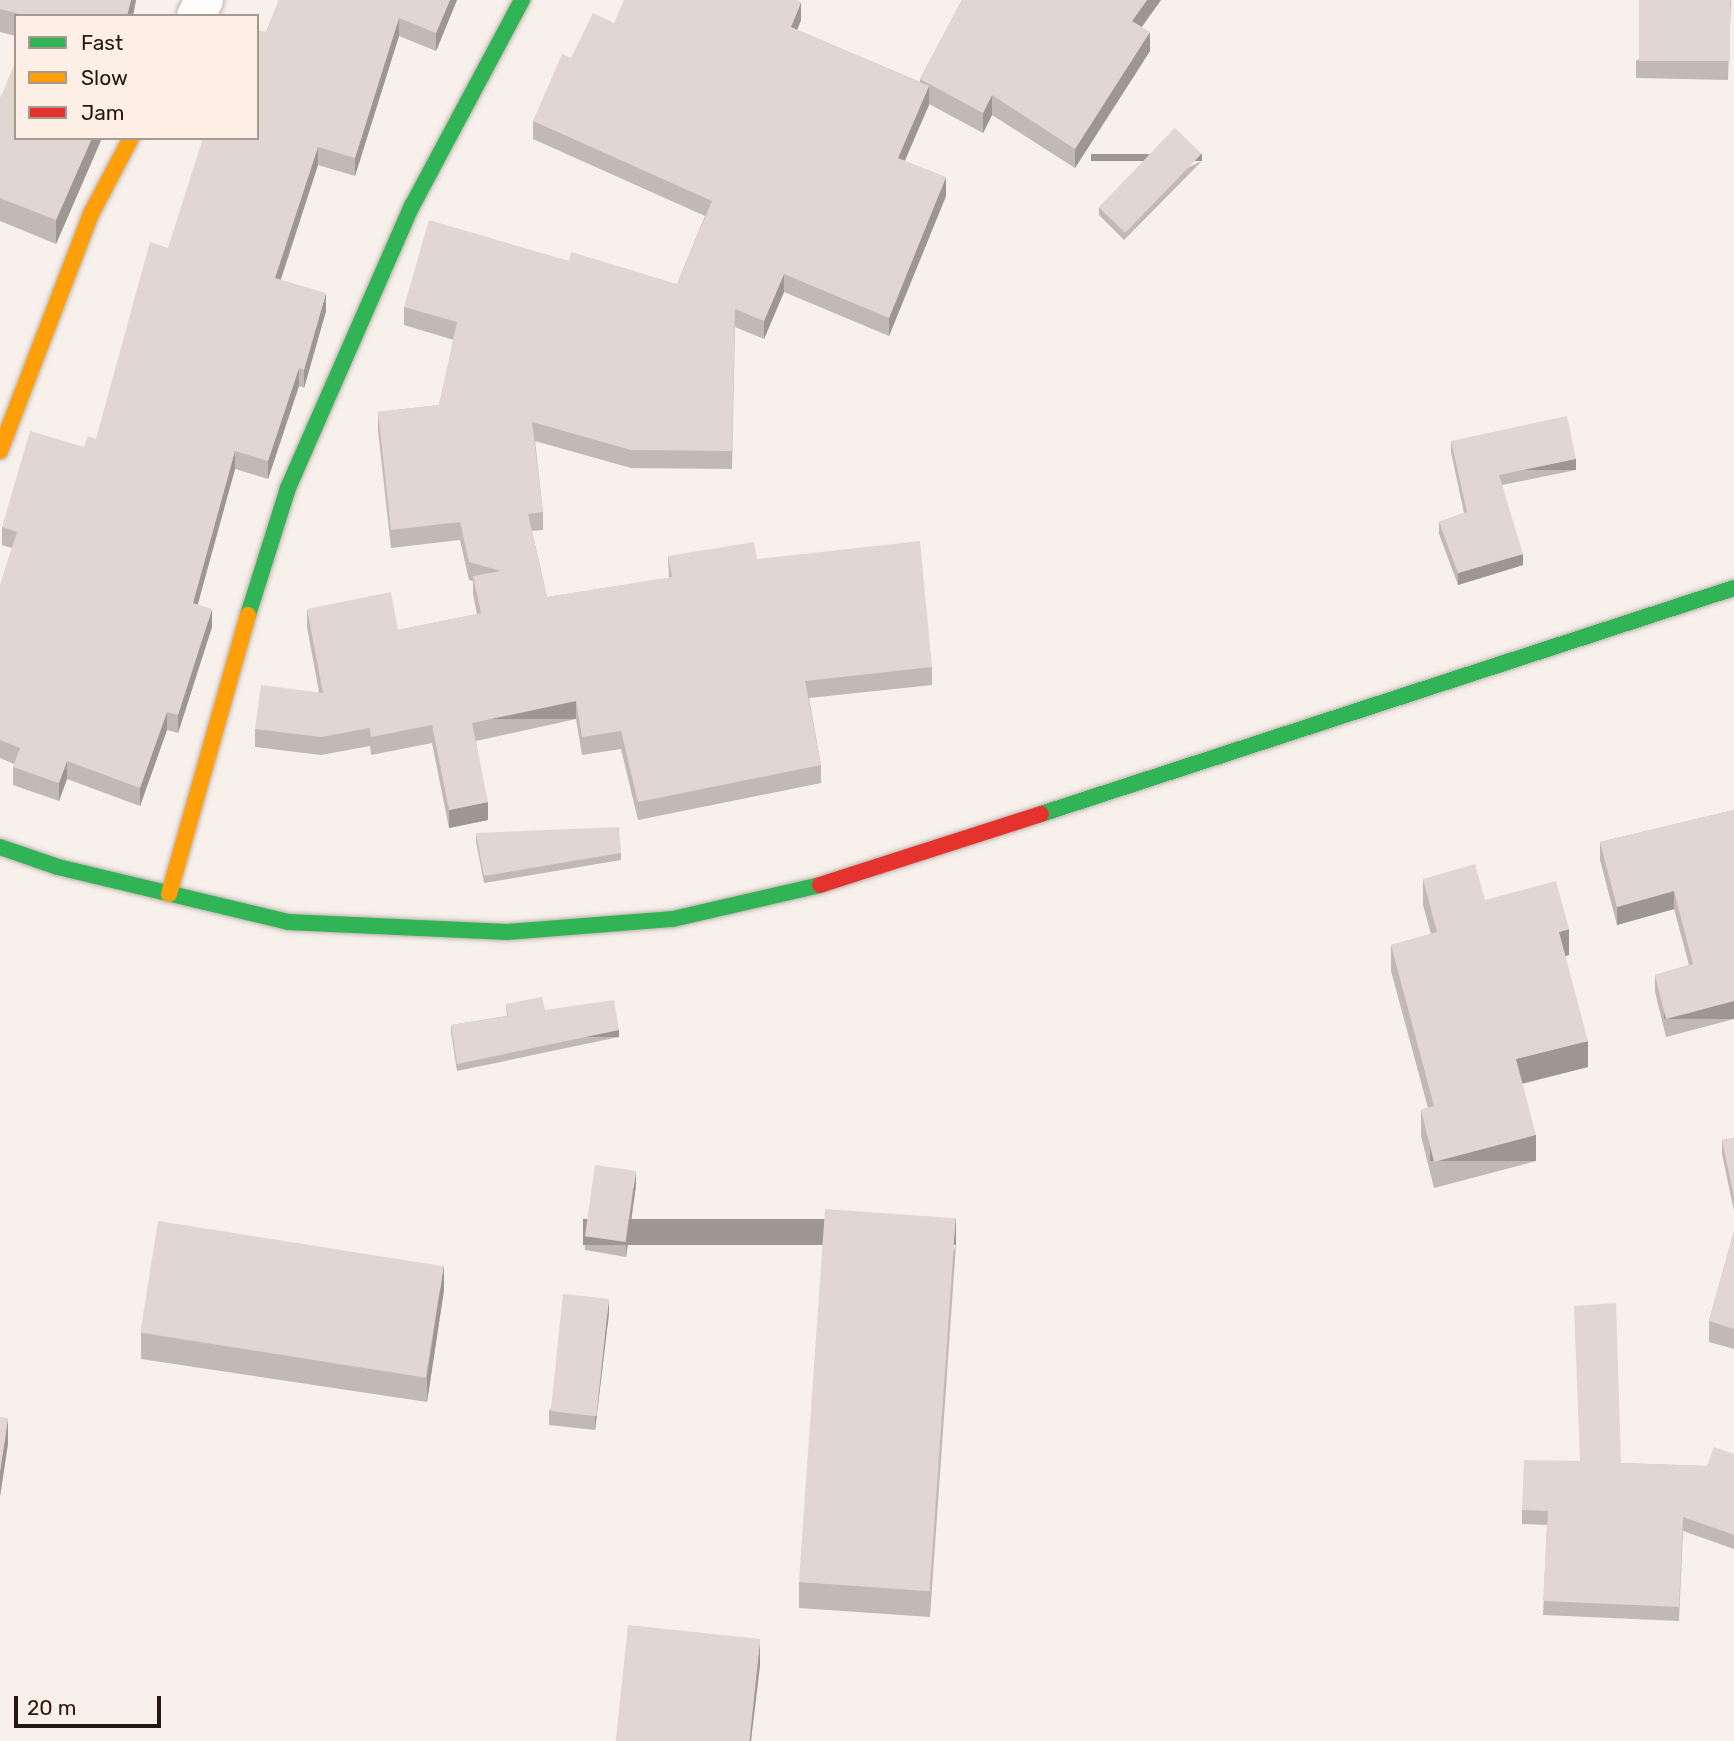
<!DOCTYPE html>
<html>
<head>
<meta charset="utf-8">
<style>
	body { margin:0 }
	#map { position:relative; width:1734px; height:1741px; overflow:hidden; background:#f8f0eb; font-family:Rubik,sans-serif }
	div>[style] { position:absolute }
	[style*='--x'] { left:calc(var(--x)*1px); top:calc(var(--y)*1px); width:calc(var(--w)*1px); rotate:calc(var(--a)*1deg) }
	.roads { filter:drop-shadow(0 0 2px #bcb2ac) drop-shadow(0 0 2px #bcb2ac) }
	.street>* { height:38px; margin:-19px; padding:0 19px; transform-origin:19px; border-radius:19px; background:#fefdfc }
	.fast>* { height:16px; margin:-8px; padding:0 8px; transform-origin:8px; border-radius:8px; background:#30b455 }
	.slow>* { height:16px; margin:-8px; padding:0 8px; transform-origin:8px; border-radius:8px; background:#ff9f0a }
	.jam>* { height:16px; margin:-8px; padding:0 8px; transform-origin:8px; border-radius:8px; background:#e5322d }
	.wall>* { inset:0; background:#c2b8b5 }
	.shaded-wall>* { inset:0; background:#9e9693; transform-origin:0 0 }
	.building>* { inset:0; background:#e1d6d2; transform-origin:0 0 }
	span { translate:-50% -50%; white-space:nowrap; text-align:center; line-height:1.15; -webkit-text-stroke:5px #fdefe6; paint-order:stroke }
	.legend { position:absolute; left:14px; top:14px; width:245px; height:126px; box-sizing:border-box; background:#fdefe6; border:2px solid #a69990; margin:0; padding:9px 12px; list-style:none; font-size:21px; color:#241810 }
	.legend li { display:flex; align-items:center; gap:14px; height:35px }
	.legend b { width:35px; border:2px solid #a69990 }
	.scale { position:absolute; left:14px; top:1696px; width:147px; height:32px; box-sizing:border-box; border:4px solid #241810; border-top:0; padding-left:9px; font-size:21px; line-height:24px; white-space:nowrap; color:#241810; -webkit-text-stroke:5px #fdefe6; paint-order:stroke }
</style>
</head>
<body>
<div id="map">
	<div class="roads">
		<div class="street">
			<i style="--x:196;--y:16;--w:18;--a:-63"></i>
		</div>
		<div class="fast">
			<i style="--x:248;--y:615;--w:133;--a:-72.5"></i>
			<i style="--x:288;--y:488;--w:308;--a:-66.3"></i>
			<i style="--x:412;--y:206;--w:234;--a:-61.9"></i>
			<i style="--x:1041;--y:814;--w:729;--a:-18.06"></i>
			<i style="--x:0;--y:847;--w:61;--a:19"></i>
			<i style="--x:58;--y:867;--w:236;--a:13.4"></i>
			<i style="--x:288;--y:922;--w:219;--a:2.6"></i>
			<i style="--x:507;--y:932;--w:167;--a:-4.5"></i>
			<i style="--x:673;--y:919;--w:151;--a:-13"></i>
		</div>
		<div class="slow">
			<i style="--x:0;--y:451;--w:254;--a:-69"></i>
			<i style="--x:91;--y:214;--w:86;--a:-62.2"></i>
			<i style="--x:169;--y:894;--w:290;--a:-74.2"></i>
		</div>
		<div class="jam">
			<i style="--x:820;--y:885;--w:232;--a:-17.8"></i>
		</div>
	</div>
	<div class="wall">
		<i style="clip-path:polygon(0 0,136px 0,133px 16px,16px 16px,16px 36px,0 32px)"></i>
		<i style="clip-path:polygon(279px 0,457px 0,436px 51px,399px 36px,355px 176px,318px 165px,281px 280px,326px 311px,304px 388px,299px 386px,268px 479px,235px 469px,198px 604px,212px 627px,178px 733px,167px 730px,140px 806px,67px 779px,59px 801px,13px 785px,13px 767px,14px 764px,0 758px,0 586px,12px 548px,2px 545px,2px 527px,84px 447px,96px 439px,168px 248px,266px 32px)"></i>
		<i style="clip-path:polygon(962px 0,1161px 0,1142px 27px,1150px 51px,1075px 168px,992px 115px,983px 133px,929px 104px,905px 161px,946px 196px,889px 336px,784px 292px,764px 339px,735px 327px,732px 469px,631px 468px,535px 441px,543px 512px,543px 530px,532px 531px,547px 597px,669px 578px,668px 556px,757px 559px,932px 667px,932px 685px,809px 698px,821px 765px,821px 783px,638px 820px,621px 749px,582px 755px,576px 719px,476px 741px,488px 820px,449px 828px,432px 743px,371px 755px,370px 746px,321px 755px,255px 747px,255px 729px,319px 692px,307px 627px,307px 609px,398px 630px,477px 614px,473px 594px,473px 581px,469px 580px,460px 540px,391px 548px,378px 430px,378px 412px,439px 405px,454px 340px,404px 325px,404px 307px,569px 261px,677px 284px,705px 216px,533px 139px,533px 121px,571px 58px,614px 23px,801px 20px,797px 30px,920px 82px,920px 79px)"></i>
		<i style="clip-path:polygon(1731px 0,1728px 80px,1636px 78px,1636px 61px)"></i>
		<i style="clip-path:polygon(0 96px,16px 138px,102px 138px,56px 244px,0 221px)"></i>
		<i style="clip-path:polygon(1202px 161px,1124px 240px,1099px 215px,1099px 208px)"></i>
		<i style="clip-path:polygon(1451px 441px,1576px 470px,1502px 485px,1523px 565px,1458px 585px,1439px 534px,1439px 522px,1464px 513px,1451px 452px)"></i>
		<i style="clip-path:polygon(1734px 810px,1734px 1019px,1666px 1037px,1655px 992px,1655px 975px,1689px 965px,1674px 909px,1617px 925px,1600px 860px,1600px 842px)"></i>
		<i style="clip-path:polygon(476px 833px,621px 853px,621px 860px,484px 883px,476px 841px)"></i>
		<i style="clip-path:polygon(1423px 879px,1485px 900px,1569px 955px,1565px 956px,1588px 1067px,1522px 1084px,1536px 1161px,1434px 1188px,1421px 1136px,1421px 1110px,1428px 1108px,1391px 971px,1391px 945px,1431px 934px,1423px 905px)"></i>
		<i style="clip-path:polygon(506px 1004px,545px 1010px,619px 1037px,457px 1071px,451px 1032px,451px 1025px,507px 1016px)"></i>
		<i style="clip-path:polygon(1734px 1138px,1734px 1211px,1722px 1154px,1722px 1140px)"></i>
		<i style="clip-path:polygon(636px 1185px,626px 1257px,585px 1250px,585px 1236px)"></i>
		<i style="clip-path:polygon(1734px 1231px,1734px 1349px,1709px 1342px,1709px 1321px)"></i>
		<i style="clip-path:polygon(956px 1245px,930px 1617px,799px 1608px,799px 1582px)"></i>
		<i style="clip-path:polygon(444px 1290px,427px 1402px,141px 1359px,141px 1333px)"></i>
		<i style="clip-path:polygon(609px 1313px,595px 1430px,549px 1425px,549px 1411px)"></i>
		<i style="clip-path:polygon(1734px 1454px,1734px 1549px,1683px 1531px,1679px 1621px,1543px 1615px,1547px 1525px,1522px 1524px,1522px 1510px,1621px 1463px,1707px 1466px)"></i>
	</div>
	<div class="shaded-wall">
		<i style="clip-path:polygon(131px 0,136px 0,133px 16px,127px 16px)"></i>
		<i style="clip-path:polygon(450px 0,457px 0,436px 51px,436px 33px)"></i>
		<i style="clip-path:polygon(1147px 0,1161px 0,1132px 40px,1132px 21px)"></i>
		<i style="clip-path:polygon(801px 2px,801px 20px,791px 46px,791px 27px)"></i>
		<i style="clip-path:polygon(399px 18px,399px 36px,355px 176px,355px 158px)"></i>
		<i style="clip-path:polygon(1150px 32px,1150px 51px,1075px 168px,1075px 149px)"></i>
		<i style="clip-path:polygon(929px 86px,929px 105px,898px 176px,898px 158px)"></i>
		<i style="clip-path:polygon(992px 95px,992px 115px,983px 133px,983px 113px)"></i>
		<i style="clip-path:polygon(92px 138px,102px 138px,56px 244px,56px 220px)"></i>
		<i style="clip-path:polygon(318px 147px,318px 165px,275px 296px,275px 278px)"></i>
		<i style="left:1202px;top:154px;width:7px;height:111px;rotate:90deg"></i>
		<i style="clip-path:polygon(946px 177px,946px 196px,889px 336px,889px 318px)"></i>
		<i style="clip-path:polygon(784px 274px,784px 292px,764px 339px,764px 321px)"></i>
		<i style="clip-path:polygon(326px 293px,326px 311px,304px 388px,304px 370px)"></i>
		<i style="clip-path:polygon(299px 368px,299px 386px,268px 479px,268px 461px)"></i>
		<i style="clip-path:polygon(235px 451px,235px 469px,193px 621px,193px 603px)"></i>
		<i style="left:1576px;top:459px;width:11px;height:79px;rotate:90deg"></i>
		<i style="clip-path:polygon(1523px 554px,1523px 565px,1458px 585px,1458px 573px)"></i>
		<i style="clip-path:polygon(212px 609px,212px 627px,178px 733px,178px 715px)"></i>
		<i style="left:576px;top:701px;width:18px;height:106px;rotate:90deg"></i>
		<i style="clip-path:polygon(167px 712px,167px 730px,140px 806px,140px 788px)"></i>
		<i style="clip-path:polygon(67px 761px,67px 779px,59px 801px,59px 783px)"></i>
		<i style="clip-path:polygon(488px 802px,488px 820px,449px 828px,449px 810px)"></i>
		<i style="clip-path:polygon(1674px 891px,1674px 909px,1617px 925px,1617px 907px)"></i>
		<i style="clip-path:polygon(1569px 929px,1569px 955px,1559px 958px,1559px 932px)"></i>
		<i style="left:1734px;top:1001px;width:18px;height:70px;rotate:90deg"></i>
		<i style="left:619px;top:1030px;width:7px;height:166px;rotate:90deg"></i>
		<i style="clip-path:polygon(1588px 1041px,1588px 1067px,1516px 1085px,1516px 1059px)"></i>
		<i style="left:1536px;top:1135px;width:26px;height:106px;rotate:90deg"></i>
		<i style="clip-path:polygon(636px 1171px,636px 1185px,626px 1257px,626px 1243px)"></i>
		<i style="left:956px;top:1219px;width:26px;height:373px;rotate:90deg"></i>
		<i style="clip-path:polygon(444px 1264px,444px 1290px,427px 1402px,427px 1376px)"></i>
		<i style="clip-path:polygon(609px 1299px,609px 1313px,595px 1430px,595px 1416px)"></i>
		<i style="clip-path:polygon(8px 1418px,8px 1444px,0 1497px,0 1471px)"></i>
		<i style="clip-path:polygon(760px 1640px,760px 1666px,751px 1741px,748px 1741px)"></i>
	</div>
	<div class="building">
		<i style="clip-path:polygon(0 0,131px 0,127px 16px,28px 16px,0 9px)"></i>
		<i style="clip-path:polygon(279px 0,450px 0,436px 33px,399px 18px,355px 158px,318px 147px,275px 278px,326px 293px,304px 370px,299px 368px,268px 461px,235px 451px,193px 603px,212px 609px,178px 715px,167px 712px,140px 788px,67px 761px,59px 783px,13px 767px,20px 748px,0 740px,0 586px,17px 532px,2px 527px,30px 431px,84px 447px,88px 436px,96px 439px,150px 242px,168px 248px,203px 138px,257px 138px,257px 30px,266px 32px)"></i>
		<i style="clip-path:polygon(624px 0,797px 0,801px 2px,791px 27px,929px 86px,898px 158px,946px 177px,889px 318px,784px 274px,764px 321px,735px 309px,732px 451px,631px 450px,532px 422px,543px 512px,528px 514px,547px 597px,672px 577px,668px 556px,754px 542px,757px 559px,920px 541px,932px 667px,805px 681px,821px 765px,638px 802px,621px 731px,582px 737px,576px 701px,472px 723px,488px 802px,449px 810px,432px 725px,371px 737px,370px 728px,321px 737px,255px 729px,261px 685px,323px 693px,307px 609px,391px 592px,398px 630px,481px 613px,473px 576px,501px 571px,469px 562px,460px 522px,391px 530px,378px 412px,439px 405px,457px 322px,404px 307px,429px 220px,569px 261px,571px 252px,677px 284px,712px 201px,533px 121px,562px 54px,571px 58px,593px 13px,614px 23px)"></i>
		<i style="clip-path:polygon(962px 0,1147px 0,1132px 21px,1150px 32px,1075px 149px,992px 95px,983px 113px,920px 79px)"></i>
		<i style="left:1639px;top:0;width:91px;height:61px"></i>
		<i style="clip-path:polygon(16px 60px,16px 138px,92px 138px,56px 220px,0 198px,0 96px,1px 97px)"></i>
		<i style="left:1175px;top:128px;width:37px;height:110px;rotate:44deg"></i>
		<i style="clip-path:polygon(1567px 416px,1576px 459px,1499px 475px,1523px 554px,1458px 573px,1439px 522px,1467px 512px,1451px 441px)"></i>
		<i style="clip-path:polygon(1734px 810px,1734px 1001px,1666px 1019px,1655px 975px,1693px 964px,1674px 891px,1617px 907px,1600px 842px)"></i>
		<i style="clip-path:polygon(619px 827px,621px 853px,484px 876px,476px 833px)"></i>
		<i style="clip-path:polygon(1475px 864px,1485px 900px,1556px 881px,1569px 929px,1559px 932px,1588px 1041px,1516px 1059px,1536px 1135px,1434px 1162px,1421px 1110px,1434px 1106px,1391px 945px,1437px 932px,1423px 879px)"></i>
		<i style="clip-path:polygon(542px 997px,545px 1010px,614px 1000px,619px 1030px,457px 1064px,451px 1025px,508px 1016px,506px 1004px)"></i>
		<i style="clip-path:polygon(1734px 1138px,1734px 1197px,1722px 1140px)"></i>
		<i style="left:595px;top:1165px;width:41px;height:72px;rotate:8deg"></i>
		<i style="left:825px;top:1209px;width:131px;height:374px;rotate:4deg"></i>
		<i style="left:158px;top:1221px;width:289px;height:113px;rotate:9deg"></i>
		<i style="clip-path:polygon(1734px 1231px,1734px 1329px,1709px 1321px)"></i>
		<i style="left:563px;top:1294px;width:46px;height:118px;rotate:6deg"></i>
		<i style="clip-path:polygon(1616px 1303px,1621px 1463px,1707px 1466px,1714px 1447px,1734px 1454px,1734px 1535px,1683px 1517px,1679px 1607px,1543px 1601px,1548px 1511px,1522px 1510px,1524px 1460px,1580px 1461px,1574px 1306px)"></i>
		<i style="clip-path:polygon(0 1417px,8px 1418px,0 1471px)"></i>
		<i style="left:628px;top:1625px;width:133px;height:117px;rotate:6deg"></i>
	</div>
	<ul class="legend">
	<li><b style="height:9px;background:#30b455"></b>Fast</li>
	<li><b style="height:9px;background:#ff9f0a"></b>Slow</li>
	<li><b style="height:9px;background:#e5322d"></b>Jam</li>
	</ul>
	<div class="scale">20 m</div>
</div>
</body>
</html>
